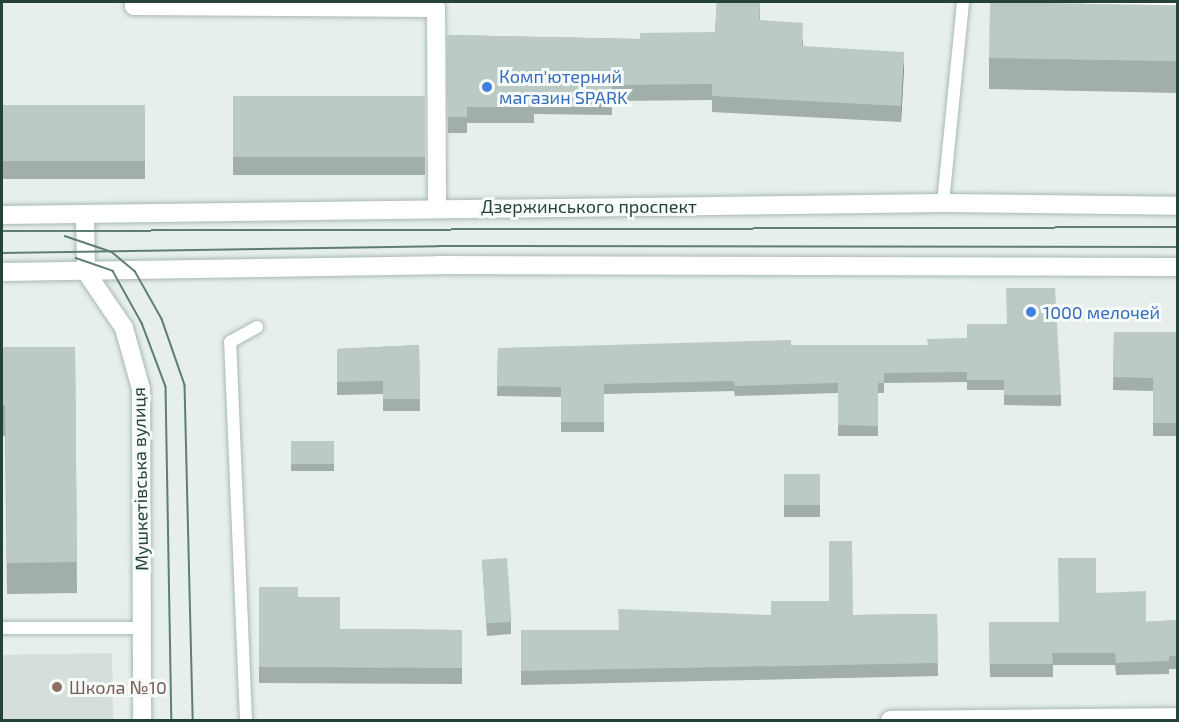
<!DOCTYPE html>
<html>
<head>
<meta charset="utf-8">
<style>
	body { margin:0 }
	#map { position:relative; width:1179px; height:722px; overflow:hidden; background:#e6efeb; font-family:"Exo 2",sans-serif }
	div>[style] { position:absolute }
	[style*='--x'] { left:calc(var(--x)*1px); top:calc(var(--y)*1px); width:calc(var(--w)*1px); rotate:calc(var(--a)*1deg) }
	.built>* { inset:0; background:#d4dfda; transform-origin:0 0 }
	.roads { filter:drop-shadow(0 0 2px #a8b8b2) drop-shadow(0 0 2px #a8b8b2) }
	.lane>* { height:12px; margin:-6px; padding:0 6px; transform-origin:6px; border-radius:6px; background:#fff }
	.street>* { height:18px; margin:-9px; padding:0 9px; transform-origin:9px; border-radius:9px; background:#fff }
	.secondary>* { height:18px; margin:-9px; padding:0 9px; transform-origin:9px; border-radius:9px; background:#fff }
	.tram>* { height:1.5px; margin:-0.75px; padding:0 0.75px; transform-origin:0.75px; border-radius:0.75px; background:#5f7d75 }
	.wall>* { inset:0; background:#a1aea9; transform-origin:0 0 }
	.shaded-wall>* { inset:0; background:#838d89 }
	.building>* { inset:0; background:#bbcac4; transform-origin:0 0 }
	.dots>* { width:16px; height:16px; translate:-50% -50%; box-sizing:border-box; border:3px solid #f7fbf9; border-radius:50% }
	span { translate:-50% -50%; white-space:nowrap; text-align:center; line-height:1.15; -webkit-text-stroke:6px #f7fbf9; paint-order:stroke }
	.shop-label { font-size:18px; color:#366cbe }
	.left { translate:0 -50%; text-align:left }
	.street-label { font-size:18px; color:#24423a }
	.education-label { font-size:18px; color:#785e54 }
	.frame { position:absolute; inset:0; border:3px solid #24423a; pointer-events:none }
</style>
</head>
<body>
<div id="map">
	<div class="built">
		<i style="left:112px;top:653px;width:67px;height:110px;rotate:89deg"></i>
	</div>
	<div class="roads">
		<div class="lane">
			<i style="--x:1088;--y:2;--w:90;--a:0.6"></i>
			<i style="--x:943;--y:203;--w:202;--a:-84.3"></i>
			<i style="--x:2;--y:628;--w:140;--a:0"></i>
			<i style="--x:246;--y:720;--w:378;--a:-92.4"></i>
			<i style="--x:230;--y:342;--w:31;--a:-29"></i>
		</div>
		<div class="street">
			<i style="--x:134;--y:2;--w:4;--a:90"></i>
			<i style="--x:134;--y:6;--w:302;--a:0.4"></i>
			<i style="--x:436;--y:8;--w:199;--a:89.7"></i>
			<i style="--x:85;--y:215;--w:57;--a:89"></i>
			<i style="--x:86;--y:272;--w:68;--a:55.8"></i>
			<i style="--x:124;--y:328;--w:63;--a:74.4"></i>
			<i style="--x:141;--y:389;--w:331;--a:89.8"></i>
			<i style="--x:890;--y:720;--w:288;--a:-0.6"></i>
		</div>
		<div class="secondary">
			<i style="--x:2;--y:215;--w:941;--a:-0.73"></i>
			<i style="--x:943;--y:203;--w:235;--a:0.7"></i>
			<i style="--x:2;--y:272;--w:436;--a:-0.9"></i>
			<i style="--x:438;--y:265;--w:740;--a:0.15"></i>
		</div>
	</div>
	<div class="tram">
		<i style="--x:2;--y:231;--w:1176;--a:-0.19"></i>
		<i style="--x:65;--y:236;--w:50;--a:18.8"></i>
		<i style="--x:112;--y:252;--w:30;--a:40"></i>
		<i style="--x:135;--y:271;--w:55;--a:60.6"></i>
		<i style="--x:162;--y:319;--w:70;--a:70.8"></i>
		<i style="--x:185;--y:385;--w:335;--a:88.6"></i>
		<i style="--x:2;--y:253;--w:436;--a:-0.9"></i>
		<i style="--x:438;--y:246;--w:740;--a:0.08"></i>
		<i style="--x:76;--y:258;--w:39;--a:19"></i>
		<i style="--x:113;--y:271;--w:60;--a:60.9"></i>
		<i style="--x:142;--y:323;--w:68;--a:69.4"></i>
		<i style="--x:166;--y:387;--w:333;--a:89"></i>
	</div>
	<div class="wall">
		<i style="clip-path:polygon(717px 2px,760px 2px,760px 20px,803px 39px,803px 46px,904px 68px,901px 122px,712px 112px,712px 100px,612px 101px,612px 115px,534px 114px,534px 123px,467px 123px,467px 133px,448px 133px,447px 35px,640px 39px,715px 32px)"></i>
		<i style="clip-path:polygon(1178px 5px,1178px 93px,989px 89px,989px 58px)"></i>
		<i style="left:233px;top:96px;width:192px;height:79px"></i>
		<i style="left:2px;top:105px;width:143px;height:74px"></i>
		<i style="clip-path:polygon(1114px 332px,1178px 332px,1178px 436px,1153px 436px,1153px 391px,1113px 390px)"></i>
		<i style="clip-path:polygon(419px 345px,420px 411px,383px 411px,383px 394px,337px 395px,337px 349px)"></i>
		<i style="clip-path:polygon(791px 345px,928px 345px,1061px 395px,1061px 406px,1004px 405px,1004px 390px,967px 390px,967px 382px,884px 383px,884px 393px,878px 393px,878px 436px,838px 436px,838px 393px,735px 396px,734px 391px,604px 394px,604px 432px,561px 432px,561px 397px,497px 396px,498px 348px)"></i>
		<i style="clip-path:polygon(2px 347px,75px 347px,77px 593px,7px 594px,5px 436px,2px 436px)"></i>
		<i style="left:334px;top:441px;width:30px;height:43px;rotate:90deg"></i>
		<i style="left:784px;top:474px;width:36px;height:43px"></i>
		<i style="clip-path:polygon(482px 560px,511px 622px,511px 634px,487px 636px)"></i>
		<i style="clip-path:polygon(259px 587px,298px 597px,340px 629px,462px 630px,462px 684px,259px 683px)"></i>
		<i style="clip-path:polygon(1096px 593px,1146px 622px,1178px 620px,1178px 669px,1169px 669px,1169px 674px,1116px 675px,1115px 665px,1053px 665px,1053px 677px,990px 677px,989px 622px,1059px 622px)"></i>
		<i style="clip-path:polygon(937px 614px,938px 676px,521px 685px,521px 630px,618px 630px,853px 615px)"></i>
	</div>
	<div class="shaded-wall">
		<i style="clip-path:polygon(904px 52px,904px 68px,901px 122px,901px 106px)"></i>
	</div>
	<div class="building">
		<i style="clip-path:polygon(717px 2px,760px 2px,759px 20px,803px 23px,802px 46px,904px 52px,901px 106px,712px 96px,712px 84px,612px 85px,612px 99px,534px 98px,534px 107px,467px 107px,467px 117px,448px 117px,447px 35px,640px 39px,640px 33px,715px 32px)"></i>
		<i style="left:990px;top:2px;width:188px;height:56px;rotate:1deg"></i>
		<i style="left:233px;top:96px;width:192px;height:61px"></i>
		<i style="left:2px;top:105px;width:143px;height:56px"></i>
		<i style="clip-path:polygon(1006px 288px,1055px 288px,1061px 395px,1004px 395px,1004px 380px,967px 380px,967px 372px,884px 373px,884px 383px,878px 383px,878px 426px,838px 425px,838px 383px,735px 386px,734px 381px,604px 384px,604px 422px,561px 422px,561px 387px,497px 386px,498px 348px,791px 340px,791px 345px,928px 345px,927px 339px,967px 338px,967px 324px,1007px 324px)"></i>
		<i style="clip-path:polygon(1114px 332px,1178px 332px,1178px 423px,1153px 423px,1153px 378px,1113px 377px)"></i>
		<i style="clip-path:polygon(419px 345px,420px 399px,383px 399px,383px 381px,337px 382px,337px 349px)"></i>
		<i style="clip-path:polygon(2px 347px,75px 347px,77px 562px,7px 563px,5px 405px,2px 405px)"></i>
		<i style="left:334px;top:441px;width:23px;height:43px;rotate:90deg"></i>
		<i style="left:784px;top:474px;width:36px;height:31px"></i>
		<i style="clip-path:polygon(829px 541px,852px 541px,853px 615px,937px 614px,938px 663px,521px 671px,521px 630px,619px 630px,618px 609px,771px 615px,771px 601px,829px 601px)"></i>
		<i style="left:507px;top:558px;width:64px;height:25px;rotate:86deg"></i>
		<i style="clip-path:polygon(1058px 558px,1096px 558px,1096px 593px,1146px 591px,1146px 622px,1178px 620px,1178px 656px,1169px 656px,1169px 661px,1116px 663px,1115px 653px,1052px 653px,1053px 664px,990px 664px,989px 622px,1059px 622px)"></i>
		<i style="clip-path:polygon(259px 587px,298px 587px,298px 597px,340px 597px,340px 629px,462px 630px,462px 668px,259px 667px)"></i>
	</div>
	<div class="dots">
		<i style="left:487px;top:87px;background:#3f7fe0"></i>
		<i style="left:1031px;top:312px;background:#3f7fe0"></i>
		<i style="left:57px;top:687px;background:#8d6e63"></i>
	</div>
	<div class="shop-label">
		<span class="left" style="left:499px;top:87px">Комп'ютерний<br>магазин SPARK</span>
		<span class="left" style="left:1043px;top:312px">1000 мелочей</span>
	</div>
	<div class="street-label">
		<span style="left:589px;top:206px">Дзержинського проспект</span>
		<span style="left:140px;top:479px;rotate:-91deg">Мушкетівська вулиця</span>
	</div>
	<div class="education-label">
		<span class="left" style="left:69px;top:687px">Школа №10</span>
	</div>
	<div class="frame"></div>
</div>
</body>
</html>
